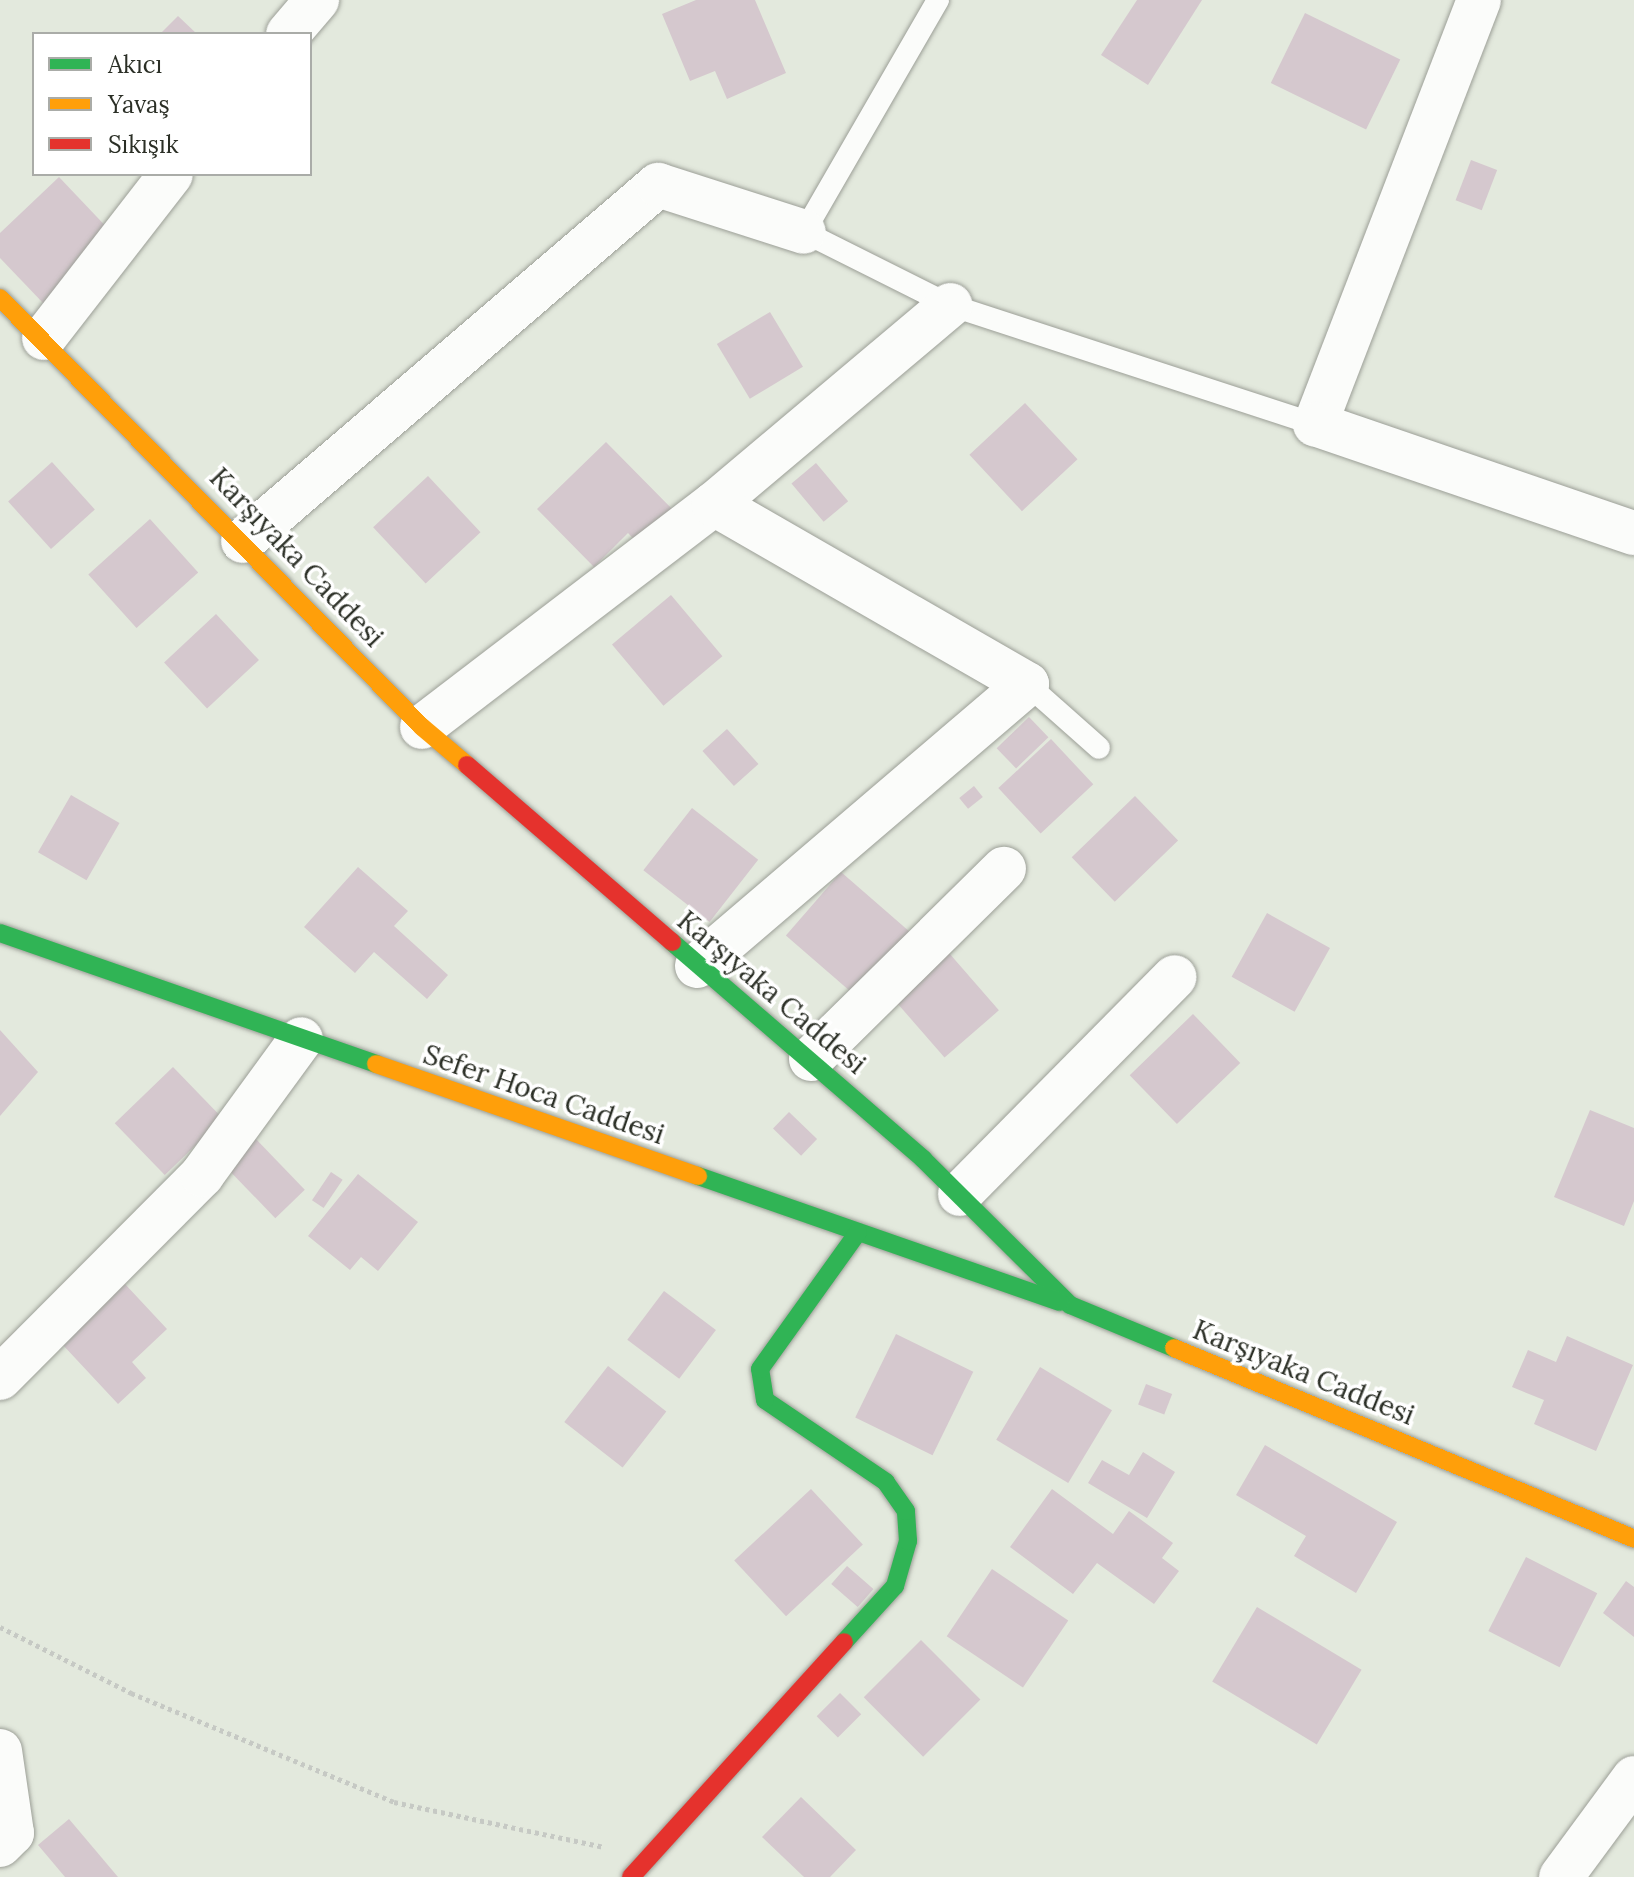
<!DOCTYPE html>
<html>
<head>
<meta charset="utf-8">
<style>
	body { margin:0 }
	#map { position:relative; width:1634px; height:1877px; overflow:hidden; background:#e3e9dd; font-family:Lora,serif }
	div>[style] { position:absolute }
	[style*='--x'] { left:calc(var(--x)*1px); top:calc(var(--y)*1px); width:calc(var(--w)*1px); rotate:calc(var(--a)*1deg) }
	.building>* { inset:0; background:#d5c8ce; transform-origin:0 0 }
	.path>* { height:5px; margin-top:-2.5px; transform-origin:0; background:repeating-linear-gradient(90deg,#c6c9c4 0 4px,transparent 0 8px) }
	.roads { filter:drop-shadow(0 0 2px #9c9f97) drop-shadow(0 0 2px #9c9f97) }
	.lane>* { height:22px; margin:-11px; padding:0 11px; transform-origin:11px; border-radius:11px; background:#fbfcfa }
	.street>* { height:44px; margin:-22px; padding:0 22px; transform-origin:22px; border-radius:22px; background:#fbfcfa }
	.fast>* { height:18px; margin:-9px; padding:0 9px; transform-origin:9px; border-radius:9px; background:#30b455 }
	.slow>* { height:18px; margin:-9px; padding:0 9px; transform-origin:9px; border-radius:9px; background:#ff9f0a }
	.jam>* { height:18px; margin:-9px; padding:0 9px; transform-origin:9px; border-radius:9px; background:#e5322d }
	span { translate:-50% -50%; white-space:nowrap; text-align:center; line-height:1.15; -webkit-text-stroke:7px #fff; paint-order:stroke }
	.street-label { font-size:28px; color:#2b2f26 }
	.legend { position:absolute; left:32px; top:32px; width:280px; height:144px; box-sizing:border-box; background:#fff; border:2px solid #aaaca8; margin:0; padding:10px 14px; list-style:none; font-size:24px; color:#2b2f26 }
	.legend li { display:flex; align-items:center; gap:16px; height:40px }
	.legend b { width:40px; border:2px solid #aaaca8 }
</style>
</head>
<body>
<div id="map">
	<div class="building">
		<i style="clip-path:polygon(696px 0,755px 0,786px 73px,727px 99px,715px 71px,690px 81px,662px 14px)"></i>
		<i style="clip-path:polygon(1137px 0,1202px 0,1148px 85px,1101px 55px)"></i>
		<i style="left:1305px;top:13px;width:106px;height:78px;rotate:26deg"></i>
		<i style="clip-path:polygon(178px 16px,197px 34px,160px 34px)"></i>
		<i style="left:1471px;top:160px;width:28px;height:43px;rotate:21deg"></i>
		<i style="clip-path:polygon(59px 177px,115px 236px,44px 304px,0 258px,0 233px)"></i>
		<i style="left:770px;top:312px;width:64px;height:62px;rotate:59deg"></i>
		<i style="left:1025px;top:403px;width:77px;height:76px;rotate:47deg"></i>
		<i style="clip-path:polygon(606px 442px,680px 517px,645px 551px,628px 533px,594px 567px,537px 509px)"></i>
		<i style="left:52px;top:462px;width:64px;height:59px;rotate:48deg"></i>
		<i style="left:816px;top:463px;width:50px;height:32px;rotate:50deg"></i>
		<i style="left:428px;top:476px;width:77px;height:75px;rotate:47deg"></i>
		<i style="left:150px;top:519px;width:72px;height:83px;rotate:48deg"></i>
		<i style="left:671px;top:595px;width:80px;height:77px;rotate:50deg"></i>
		<i style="left:216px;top:614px;width:63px;height:71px;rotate:47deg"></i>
		<i style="left:1029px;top:717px;width:28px;height:45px;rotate:46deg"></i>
		<i style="left:727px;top:729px;width:47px;height:33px;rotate:48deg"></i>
		<i style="left:1051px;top:739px;width:62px;height:72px;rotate:47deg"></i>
		<i style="left:974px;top:786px;width:14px;height:19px;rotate:51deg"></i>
		<i style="left:71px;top:795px;width:56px;height:66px;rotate:30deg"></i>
		<i style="left:1135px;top:796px;width:62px;height:88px;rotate:46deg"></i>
		<i style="left:692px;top:808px;width:84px;height:79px;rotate:38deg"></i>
		<i style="clip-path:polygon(358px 867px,408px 911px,394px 926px,448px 975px,427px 999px,374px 952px,355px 973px,304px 927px)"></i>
		<i style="left:841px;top:872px;width:91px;height:84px;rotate:41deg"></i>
		<i style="left:1267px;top:913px;width:72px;height:73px;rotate:29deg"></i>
		<i style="left:949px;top:953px;width:76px;height:72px;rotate:49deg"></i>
		<i style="left:1193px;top:1014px;width:68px;height:88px;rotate:46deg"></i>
		<i style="clip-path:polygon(0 1030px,38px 1072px,0 1116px)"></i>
		<i style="left:173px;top:1067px;width:72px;height:81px;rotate:46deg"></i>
		<i style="clip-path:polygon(1590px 1110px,1634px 1128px,1634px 1201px,1624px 1226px,1554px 1197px)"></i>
		<i style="left:789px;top:1112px;width:39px;height:23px;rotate:44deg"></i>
		<i style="left:252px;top:1135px;width:76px;height:41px;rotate:46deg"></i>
		<i style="left:331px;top:1172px;width:14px;height:34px;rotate:34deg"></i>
		<i style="clip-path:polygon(358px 1174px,418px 1222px,378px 1271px,361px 1257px,350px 1270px,308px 1236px)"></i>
		<i style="clip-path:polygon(125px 1284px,167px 1329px,132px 1362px,146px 1378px,118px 1404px,62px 1344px)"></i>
		<i style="left:664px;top:1291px;width:65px;height:61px;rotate:37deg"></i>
		<i style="left:896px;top:1334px;width:86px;height:93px;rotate:26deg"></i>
		<i style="clip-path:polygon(1567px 1336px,1633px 1365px,1596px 1451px,1534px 1424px,1544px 1400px,1512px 1387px,1528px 1350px,1556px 1362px)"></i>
		<i style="left:608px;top:1366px;width:74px;height:71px;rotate:38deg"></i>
		<i style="left:1040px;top:1367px;width:84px;height:85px;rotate:31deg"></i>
		<i style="left:1146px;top:1384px;width:28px;height:22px;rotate:21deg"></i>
		<i style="clip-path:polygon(1265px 1445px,1397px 1522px,1356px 1593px,1294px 1556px,1306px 1536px,1236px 1495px)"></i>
		<i style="clip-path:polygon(1143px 1452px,1175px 1472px,1147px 1518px,1088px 1483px,1102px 1460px,1129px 1475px)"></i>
		<i style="left:811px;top:1489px;width:76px;height:105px;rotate:47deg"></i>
		<i style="clip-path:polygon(1052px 1489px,1113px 1534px,1129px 1511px,1173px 1543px,1162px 1558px,1179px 1571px,1154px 1604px,1097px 1563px,1073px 1594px,1010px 1547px)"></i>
		<i style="left:1526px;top:1557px;width:80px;height:83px;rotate:27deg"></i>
		<i style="left:847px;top:1566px;width:35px;height:24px;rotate:41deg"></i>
		<i style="left:992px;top:1569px;width:92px;height:81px;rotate:34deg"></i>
		<i style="clip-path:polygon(1626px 1581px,1634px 1587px,1634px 1637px,1603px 1613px)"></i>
		<i style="left:1257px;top:1607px;width:122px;height:87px;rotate:31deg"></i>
		<i style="left:921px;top:1640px;width:84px;height:81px;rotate:45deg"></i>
		<i style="left:840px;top:1693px;width:30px;height:33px;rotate:45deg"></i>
		<i style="clip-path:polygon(801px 1797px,856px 1850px,830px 1877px,804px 1877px,762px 1837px)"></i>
		<i style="clip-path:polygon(69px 1819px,118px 1877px,65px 1877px,38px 1845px)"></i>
	</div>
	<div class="path">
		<i style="--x:0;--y:1627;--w:147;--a:26.7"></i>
		<i style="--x:131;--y:1693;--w:285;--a:22.5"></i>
		<i style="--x:394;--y:1802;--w:215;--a:12.1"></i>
	</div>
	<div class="roads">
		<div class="lane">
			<i style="--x:938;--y:0;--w:268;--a:120"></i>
			<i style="--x:804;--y:232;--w:163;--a:26.6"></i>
			<i style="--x:950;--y:305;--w:384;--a:18.1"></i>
			<i style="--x:1027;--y:684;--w:96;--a:41.6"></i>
		</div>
		<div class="street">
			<i style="--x:1479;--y:0;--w:455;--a:111.1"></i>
			<i style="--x:1315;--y:424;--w:337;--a:18.9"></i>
			<i style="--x:288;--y:34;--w:45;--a:-49.5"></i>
			<i style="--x:44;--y:338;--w:207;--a:-52.2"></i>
			<i style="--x:243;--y:541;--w:547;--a:-40.62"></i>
			<i style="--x:658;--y:185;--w:153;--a:17.8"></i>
			<i style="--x:422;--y:727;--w:367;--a:-37.4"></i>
			<i style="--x:714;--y:504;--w:309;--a:-40.1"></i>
			<i style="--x:697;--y:966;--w:434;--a:-40.5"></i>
			<i style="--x:1027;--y:684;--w:361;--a:-150.1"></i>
			<i style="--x:811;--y:1059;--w:271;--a:-44.6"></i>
			<i style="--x:960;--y:1194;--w:305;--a:-45.3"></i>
			<i style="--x:0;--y:1378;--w:286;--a:-45.1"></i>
			<i style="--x:202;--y:1175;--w:168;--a:-53.9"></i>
			<i style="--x:0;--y:1751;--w:83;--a:81.7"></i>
			<i style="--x:12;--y:1833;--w:17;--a:135"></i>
			<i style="--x:1561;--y:1877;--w:123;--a:-53.6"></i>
		</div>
		<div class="fast">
			<i style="--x:0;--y:933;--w:398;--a:19.2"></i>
			<i style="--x:672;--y:942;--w:332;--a:40.8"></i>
			<i style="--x:923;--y:1159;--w:207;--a:44.8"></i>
			<i style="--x:1070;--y:1305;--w:113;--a:22.5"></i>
			<i style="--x:698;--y:1176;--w:383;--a:19.2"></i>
			<i style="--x:844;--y:1642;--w:76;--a:-47.7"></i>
			<i style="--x:895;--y:1586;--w:47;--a:-73.9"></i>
			<i style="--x:908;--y:1541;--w:30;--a:-94"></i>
			<i style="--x:906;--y:1511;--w:35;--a:-125"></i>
			<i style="--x:886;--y:1482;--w:146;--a:-145.9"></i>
			<i style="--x:765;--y:1400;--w:31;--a:-99"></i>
			<i style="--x:760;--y:1369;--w:168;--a:-54.4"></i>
		</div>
		<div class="slow">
			<i style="--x:0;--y:298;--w:602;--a:45.47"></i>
			<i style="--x:422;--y:727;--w:59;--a:40.2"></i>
			<i style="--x:376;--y:1064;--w:341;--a:19.2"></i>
			<i style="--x:1174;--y:1348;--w:498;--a:22.5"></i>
		</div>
		<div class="jam">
			<i style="--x:467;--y:765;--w:271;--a:40.8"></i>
			<i style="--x:631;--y:1877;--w:317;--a:-47.8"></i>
		</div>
	</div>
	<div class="street-label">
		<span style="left:297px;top:557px;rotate:46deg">Karşıyaka Caddesi</span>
		<span style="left:772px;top:992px;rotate:40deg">Karşıyaka Caddesi</span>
		<span style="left:544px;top:1094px;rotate:19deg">Sefer Hoca Caddesi</span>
		<span style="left:1304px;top:1372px;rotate:22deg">Karşıyaka Caddesi</span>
	</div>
	<ul class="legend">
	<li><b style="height:10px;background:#30b455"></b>Akıcı</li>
	<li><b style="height:10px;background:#ff9f0a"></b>Yavaş</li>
	<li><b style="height:10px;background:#e5322d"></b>Sıkışık</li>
	</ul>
</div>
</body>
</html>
